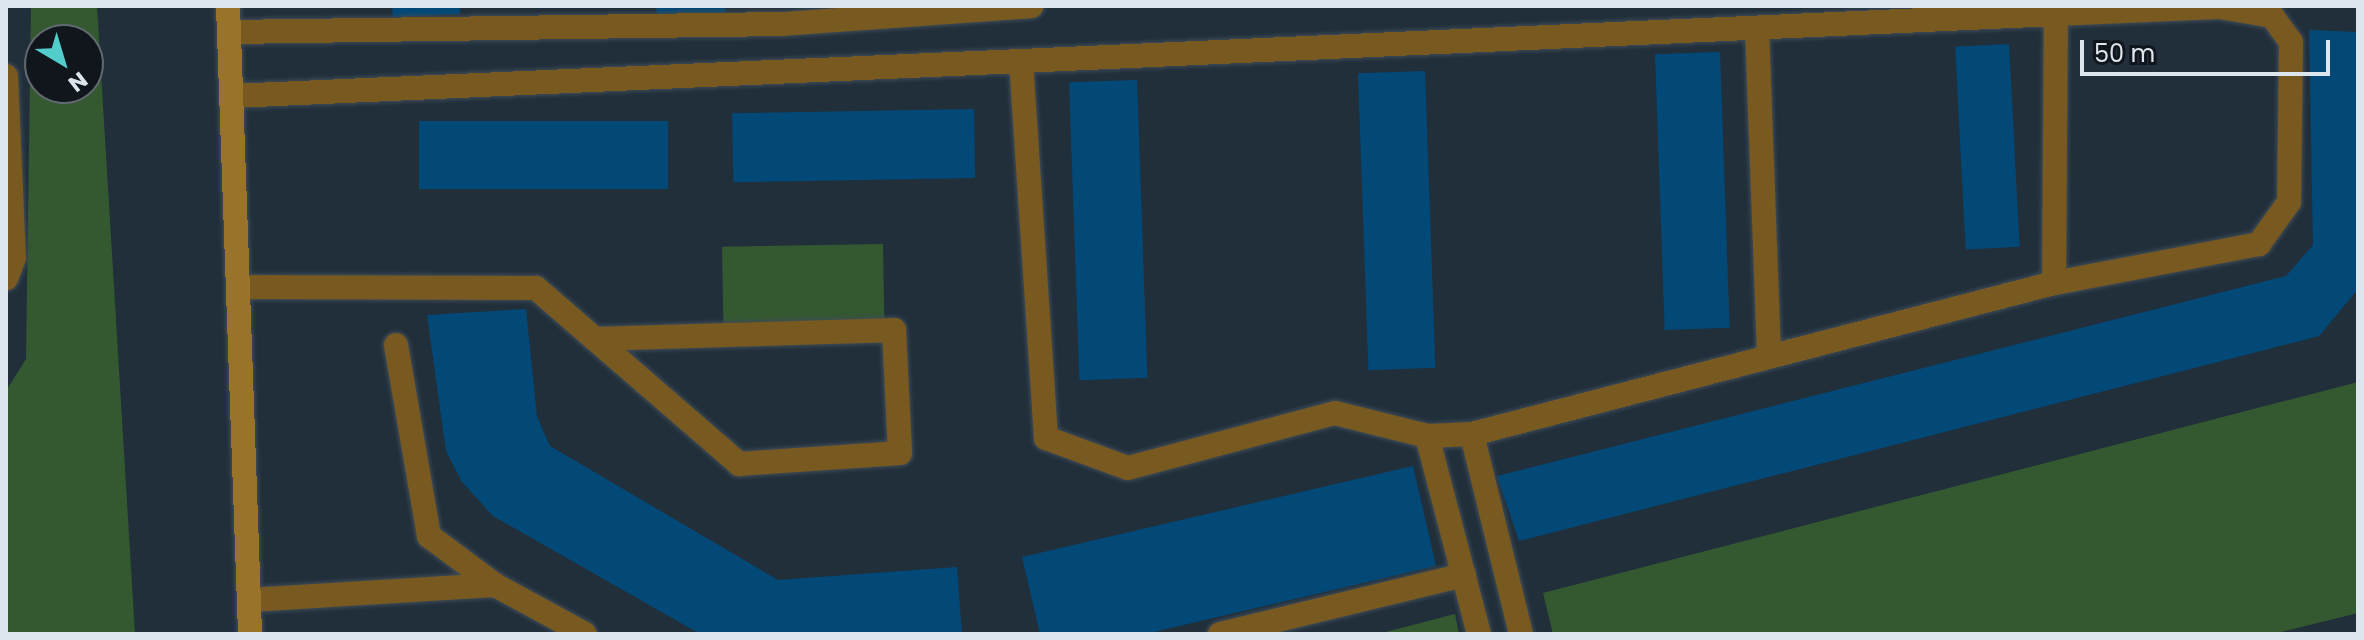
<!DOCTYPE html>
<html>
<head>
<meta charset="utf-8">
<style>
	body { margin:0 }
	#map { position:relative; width:2364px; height:640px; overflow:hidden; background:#212f3b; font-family:Poppins,sans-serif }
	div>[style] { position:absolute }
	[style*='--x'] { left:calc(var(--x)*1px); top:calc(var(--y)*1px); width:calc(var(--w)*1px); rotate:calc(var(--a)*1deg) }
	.green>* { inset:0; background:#345930; transform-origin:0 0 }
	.building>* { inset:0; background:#024978; transform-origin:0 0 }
	.roads { filter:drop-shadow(0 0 2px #3f4c57) drop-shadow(0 0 2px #3f4c57) }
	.street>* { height:24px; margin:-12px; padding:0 12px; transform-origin:12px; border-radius:12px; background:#785920 }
	.secondary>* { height:24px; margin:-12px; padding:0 12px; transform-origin:12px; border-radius:12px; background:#9a732b }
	span { translate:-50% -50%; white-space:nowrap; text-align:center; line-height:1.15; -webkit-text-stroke:7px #10161c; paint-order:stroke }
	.frame { position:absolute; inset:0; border:8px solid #dde5ed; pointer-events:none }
	.north { position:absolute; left:24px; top:24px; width:80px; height:80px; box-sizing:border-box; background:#10161c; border:2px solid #626970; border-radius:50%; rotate:142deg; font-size:22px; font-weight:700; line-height:32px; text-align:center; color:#dde5ed }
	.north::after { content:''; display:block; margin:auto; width:28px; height:36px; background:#53cdcb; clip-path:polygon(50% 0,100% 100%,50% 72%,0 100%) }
	.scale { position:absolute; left:2080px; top:40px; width:250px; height:36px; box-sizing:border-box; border:4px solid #dde5ed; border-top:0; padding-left:10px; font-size:24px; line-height:28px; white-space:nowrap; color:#dde5ed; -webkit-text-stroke:6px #10161c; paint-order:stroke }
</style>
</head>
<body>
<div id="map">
	<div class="green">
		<i style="clip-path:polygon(evenodd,31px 6px,97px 6px,135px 634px,6px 634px,6px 391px,26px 359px,31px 6px,40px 40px,88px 40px,88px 88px,40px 88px,40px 40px)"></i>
		<i style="left:883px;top:244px;width:76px;height:161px;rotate:89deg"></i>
		<i style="clip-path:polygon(2358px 382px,2358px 613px,2273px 634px,1553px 634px,1543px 593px)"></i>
		<i style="clip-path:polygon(1455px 614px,1459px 634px,1378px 634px)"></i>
	</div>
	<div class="building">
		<i style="clip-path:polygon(392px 6px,460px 6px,460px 14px,393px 17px)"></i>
		<i style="clip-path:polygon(656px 6px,725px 6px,725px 13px,657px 15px)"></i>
		<i style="clip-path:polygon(2309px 30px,2358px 32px,2358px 289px,2319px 336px,1519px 541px,1497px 476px,2286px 276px,2313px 245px)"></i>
		<i style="left:2009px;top:44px;width:203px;height:54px;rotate:87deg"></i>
		<i style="left:1720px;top:52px;width:276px;height:65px;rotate:88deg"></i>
		<i style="left:1425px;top:71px;width:297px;height:67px;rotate:88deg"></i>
		<i style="left:1137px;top:80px;width:298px;height:68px;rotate:88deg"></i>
		<i style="left:974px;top:109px;width:69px;height:242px;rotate:89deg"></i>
		<i style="left:668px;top:121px;width:68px;height:249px;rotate:90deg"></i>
		<i style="clip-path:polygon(526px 309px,537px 417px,550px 446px,778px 580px,957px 567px,962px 634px,700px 634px,493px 516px,462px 482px,446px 451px,427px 315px)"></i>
		<i style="clip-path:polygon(1413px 466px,1436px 566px,1145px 634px,1040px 634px,1022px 557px)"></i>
	</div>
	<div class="roads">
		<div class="street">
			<i style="--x:1757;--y:28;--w:328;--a:87.9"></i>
			<i style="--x:229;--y:32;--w:553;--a:-0.83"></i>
			<i style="--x:782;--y:24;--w:250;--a:-4.1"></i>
			<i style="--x:1021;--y:61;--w:378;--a:86.2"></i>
			<i style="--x:1046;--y:438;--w:87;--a:20.1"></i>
			<i style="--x:1128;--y:468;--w:214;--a:-14.9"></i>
			<i style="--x:1335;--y:413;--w:95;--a:14"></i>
			<i style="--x:1427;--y:436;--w:45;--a:-2.5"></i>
			<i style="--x:6;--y:76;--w:182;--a:87.5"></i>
			<i style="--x:14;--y:258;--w:22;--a:111"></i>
			<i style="--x:232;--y:96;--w:790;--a:-2.54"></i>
			<i style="--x:1021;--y:61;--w:1036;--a:-2.6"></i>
			<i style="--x:2056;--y:14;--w:163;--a:-2.5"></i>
			<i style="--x:2219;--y:7;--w:54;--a:9.6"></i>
			<i style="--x:2272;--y:16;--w:32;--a:54"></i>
			<i style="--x:2291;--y:42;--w:160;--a:90.7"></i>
			<i style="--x:2289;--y:202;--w:52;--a:125.5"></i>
			<i style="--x:2259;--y:244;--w:209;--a:169.2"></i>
			<i style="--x:2054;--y:283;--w:269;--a:-89.6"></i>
			<i style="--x:238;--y:287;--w:298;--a:0.2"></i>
			<i style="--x:536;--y:288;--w:269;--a:40.9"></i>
			<i style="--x:739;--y:464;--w:161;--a:-3.9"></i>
			<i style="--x:900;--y:453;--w:123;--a:-92.8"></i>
			<i style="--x:894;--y:330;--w:299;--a:178.3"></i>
			<i style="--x:396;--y:345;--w:194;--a:80.2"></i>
			<i style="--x:429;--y:536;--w:82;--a:36.6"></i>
			<i style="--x:495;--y:585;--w:102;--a:28.6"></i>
			<i style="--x:1427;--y:436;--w:205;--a:75.3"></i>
			<i style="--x:249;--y:600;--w:246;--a:-3.5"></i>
			<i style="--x:1220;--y:634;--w:251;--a:-13.6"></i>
			<i style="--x:1521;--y:634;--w:206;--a:-103.8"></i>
			<i style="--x:1472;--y:434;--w:601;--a:-14.54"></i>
		</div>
		<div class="secondary">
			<i style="--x:228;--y:6;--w:628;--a:87.99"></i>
		</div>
	</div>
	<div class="frame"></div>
	<div class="north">N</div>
	<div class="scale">50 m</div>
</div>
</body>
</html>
